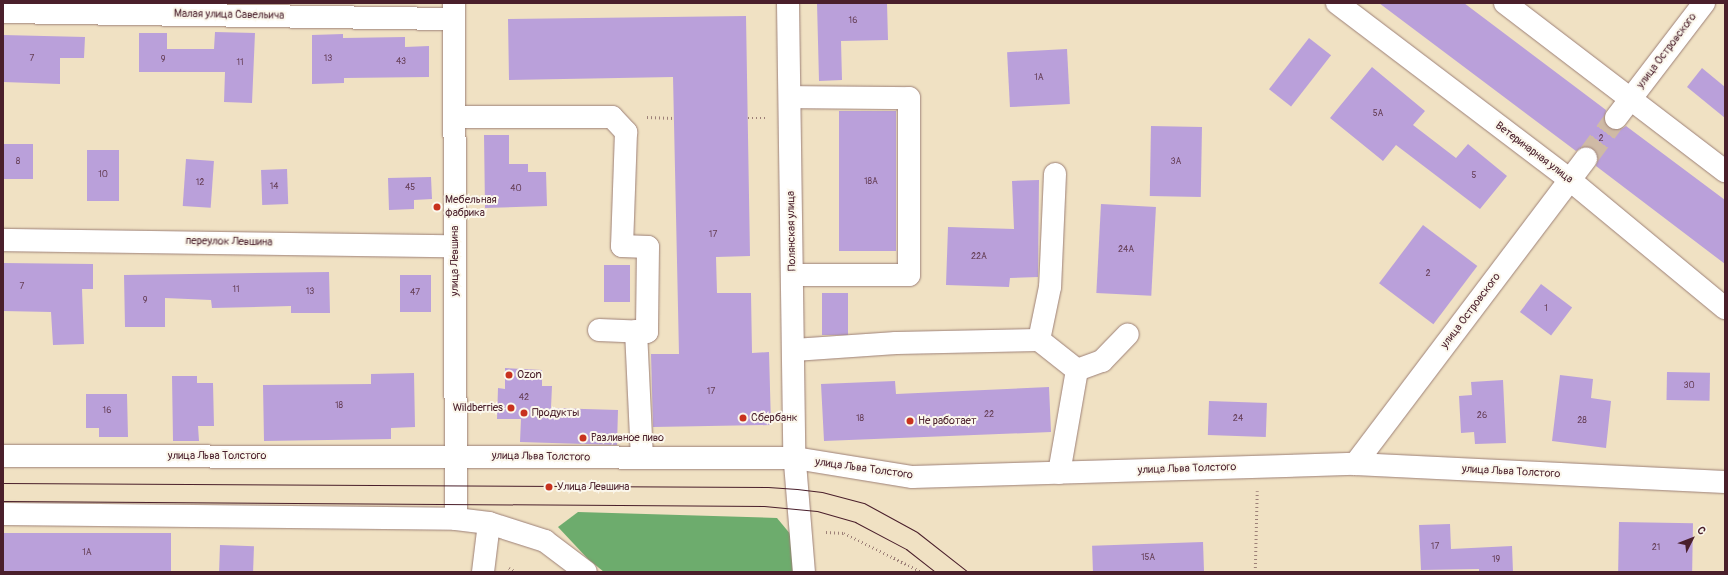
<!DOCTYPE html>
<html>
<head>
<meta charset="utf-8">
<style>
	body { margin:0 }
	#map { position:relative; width:1728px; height:575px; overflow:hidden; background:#f0e1c3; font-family:Pangolin,sans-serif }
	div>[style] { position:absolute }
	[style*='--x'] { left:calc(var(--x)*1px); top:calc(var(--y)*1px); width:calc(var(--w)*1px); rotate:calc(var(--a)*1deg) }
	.forest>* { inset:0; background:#6dac6d }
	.building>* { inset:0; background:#baa0da; transform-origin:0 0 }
	.minor-tunnel>* { height:22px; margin-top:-11px; transform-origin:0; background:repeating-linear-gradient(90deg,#cfbaa5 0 22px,transparent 0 33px) }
	.path>* { height:2.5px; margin-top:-1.25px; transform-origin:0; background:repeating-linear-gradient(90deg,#9d8077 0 1px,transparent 0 4px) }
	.roads { filter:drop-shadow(0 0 1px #9d8077) drop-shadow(0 0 1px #9d8077) }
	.minor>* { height:22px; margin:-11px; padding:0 11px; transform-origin:11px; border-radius:11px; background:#fff }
	.tram>* { height:1px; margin:-0.5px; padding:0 0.5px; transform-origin:0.5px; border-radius:0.5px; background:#4a1f2b }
	.dots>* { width:11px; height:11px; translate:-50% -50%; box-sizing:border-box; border:2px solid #fbf7ec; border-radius:50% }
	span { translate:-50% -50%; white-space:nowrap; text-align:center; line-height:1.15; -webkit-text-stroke:4px #fbf7ec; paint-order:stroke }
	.number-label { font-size:9px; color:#663f57 }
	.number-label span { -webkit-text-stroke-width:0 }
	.street-label { font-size:11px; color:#4a1f2b }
	.poi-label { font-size:11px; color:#4a1f2b }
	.left { translate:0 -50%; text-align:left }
	.right { translate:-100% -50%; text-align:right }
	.frame { position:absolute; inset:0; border:4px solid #4a1f2b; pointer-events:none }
	.north { position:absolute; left:1672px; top:519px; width:40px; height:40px; -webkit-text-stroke:3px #fbf7ec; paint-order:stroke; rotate:48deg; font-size:11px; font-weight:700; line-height:16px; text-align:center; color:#4a1f2b }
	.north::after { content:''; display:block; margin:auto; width:14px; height:18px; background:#4a1f2b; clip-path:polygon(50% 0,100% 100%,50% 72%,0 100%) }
</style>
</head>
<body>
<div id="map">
	<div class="forest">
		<i style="clip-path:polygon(578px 512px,777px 518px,796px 541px,798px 572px,604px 572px,588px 559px,558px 527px)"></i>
	</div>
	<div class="building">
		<i style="clip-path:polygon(817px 3px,887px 3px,888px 40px,841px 41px,842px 80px,819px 81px)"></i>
		<i style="clip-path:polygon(1379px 3px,1464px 3px,1606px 110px,1604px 122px,1609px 128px,1620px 130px,1626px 126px,1725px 200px,1725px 264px,1596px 166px,1598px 155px,1593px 149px,1582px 147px,1576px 151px)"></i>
		<i style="clip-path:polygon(746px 16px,750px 256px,716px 257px,717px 293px,751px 293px,752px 353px,769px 352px,771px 425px,653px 427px,651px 354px,679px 354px,673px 77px,509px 80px,508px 19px)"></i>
		<i style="clip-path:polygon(215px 32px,255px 33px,252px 103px,224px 102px,225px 72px,139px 72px,139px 33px,167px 33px,167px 49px,214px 49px)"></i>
		<i style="clip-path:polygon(343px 34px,343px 38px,405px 37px,405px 47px,429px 46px,429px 77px,344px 78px,344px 83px,312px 84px,312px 35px)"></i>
		<i style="clip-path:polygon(3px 35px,85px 37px,84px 58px,60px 58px,60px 84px,3px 82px)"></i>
		<i style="left:1309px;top:38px;width:28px;height:65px;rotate:38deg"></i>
		<i style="left:1067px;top:49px;width:55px;height:60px;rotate:87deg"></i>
		<i style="clip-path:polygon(1372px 67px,1425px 111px,1413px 125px,1456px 158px,1468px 144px,1507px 176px,1480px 209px,1396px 145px,1383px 161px,1330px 118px)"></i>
		<i style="clip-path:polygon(1702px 68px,1725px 87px,1725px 118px,1687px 87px)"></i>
		<i style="left:896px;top:111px;width:140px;height:57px;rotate:90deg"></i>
		<i style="left:1151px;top:126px;width:51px;height:70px;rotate:1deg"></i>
		<i style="clip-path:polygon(484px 135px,509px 135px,509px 164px,528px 164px,528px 172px,546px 172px,547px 206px,485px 208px)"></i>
		<i style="left:3px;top:144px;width:30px;height:35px"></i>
		<i style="left:87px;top:150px;width:32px;height:51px"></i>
		<i style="left:186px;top:159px;width:28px;height:47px;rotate:4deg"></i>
		<i style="left:287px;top:169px;width:35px;height:26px;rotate:88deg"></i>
		<i style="clip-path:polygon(431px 177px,432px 199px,414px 200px,414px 209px,389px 210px,388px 178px)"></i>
		<i style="clip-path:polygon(1039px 180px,1038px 277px,1010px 278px,1009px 287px,946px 285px,948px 227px,1014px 229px,1012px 181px)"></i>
		<i style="left:1101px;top:204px;width:55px;height:89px;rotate:3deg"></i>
		<i style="left:1423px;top:225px;width:68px;height:73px;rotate:37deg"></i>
		<i style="clip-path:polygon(3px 263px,93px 264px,93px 289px,82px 289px,84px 344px,53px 345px,51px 312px,3px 311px)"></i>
		<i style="left:604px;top:265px;width:26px;height:37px"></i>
		<i style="clip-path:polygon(329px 272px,330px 313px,291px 313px,291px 306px,212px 308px,211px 300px,165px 298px,165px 327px,125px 327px,124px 275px)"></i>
		<i style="left:400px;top:275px;width:31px;height:37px"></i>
		<i style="left:1541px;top:284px;width:39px;height:35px;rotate:37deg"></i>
		<i style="left:822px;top:293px;width:26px;height:42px"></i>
		<i style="clip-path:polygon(505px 368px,542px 370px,542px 386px,552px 386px,551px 408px,618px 410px,617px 445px,520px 442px,521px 419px,497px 419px,498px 388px,505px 389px)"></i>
		<i style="left:1667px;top:372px;width:43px;height:28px;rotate:1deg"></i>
		<i style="clip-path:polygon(414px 373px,415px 427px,391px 428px,391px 439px,264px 441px,263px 385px,371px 384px,371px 374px)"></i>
		<i style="clip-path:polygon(1560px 375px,1593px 379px,1591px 398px,1611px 401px,1606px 448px,1552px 441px)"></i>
		<i style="clip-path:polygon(172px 376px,197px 376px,197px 383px,213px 383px,214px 426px,198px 426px,199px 441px,173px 441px)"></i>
		<i style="clip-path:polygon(1503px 380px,1506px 443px,1475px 444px,1474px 432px,1461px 433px,1459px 396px,1472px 395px,1471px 382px)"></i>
		<i style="clip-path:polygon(895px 381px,896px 394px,1049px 387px,1051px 432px,824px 441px,821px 384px)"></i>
		<i style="clip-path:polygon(86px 394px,127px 394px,128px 437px,99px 437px,99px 428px,86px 428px)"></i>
		<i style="left:1209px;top:401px;width:58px;height:34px;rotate:2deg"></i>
		<i style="left:1619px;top:522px;width:74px;height:50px;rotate:1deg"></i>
		<i style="clip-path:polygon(1450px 524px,1451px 549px,1512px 546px,1513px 572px,1479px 572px,1479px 569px,1421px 570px,1419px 525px)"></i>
		<i style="left:3px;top:533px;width:168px;height:39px"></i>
		<i style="left:1203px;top:542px;width:30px;height:111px;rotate:88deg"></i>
		<i style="left:220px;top:545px;width:34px;height:27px;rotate:2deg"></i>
	</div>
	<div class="minor-tunnel">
		<i style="--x:1586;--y:159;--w:51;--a:-53.8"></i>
	</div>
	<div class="path">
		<i style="--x:647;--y:117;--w:27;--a:2"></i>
		<i style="--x:748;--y:118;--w:17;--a:0"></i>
		<i style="--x:826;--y:532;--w:18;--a:3"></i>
		<i style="--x:844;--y:533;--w:87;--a:26.6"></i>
		<i style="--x:509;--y:568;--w:9;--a:27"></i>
		<i style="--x:1255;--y:572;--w:81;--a:-88.6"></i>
	</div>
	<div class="roads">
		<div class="minor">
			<i style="--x:454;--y:3;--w:516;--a:89.78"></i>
			<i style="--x:788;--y:3;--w:448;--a:89.2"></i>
			<i style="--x:794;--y:451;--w:121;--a:85.3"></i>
			<i style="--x:1337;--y:3;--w:293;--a:37.2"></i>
			<i style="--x:1570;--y:180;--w:201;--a:39.6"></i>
			<i style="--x:1505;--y:3;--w:277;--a:37.4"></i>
			<i style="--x:3;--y:12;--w:451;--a:0.9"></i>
			<i style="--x:790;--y:97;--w:119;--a:0.5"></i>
			<i style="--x:909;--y:98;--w:177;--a:90"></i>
			<i style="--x:909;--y:275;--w:117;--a:180"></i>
			<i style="--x:455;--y:117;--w:157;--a:0"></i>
			<i style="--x:612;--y:117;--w:21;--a:47"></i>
			<i style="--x:626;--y:132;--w:114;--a:92"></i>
			<i style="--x:622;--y:246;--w:26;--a:2"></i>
			<i style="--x:648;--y:247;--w:85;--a:90.7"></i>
			<i style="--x:647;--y:332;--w:48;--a:-177.6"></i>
			<i style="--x:1616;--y:118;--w:145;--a:-52.6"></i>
			<i style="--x:1055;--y:174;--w:113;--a:92.5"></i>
			<i style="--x:1050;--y:287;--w:54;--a:101.7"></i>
			<i style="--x:1039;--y:340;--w:48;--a:38.3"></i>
			<i style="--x:3;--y:240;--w:452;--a:0.8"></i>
			<i style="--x:636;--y:331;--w:127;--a:87.3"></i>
			<i style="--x:794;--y:350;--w:102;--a:-3.9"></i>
			<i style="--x:896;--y:343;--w:143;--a:-1.2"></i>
			<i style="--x:3;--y:456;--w:792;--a:0.14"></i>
			<i style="--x:795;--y:458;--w:119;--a:9.2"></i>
			<i style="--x:912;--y:477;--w:443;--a:-1.7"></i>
			<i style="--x:1355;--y:464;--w:370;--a:2.8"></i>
			<i style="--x:1355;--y:464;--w:383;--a:-52.9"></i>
			<i style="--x:1059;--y:473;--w:105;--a:-80.1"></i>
			<i style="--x:1077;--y:370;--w:27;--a:-20"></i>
			<i style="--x:1102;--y:361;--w:37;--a:-46"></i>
			<i style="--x:3;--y:514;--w:453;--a:0.6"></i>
			<i style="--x:456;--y:519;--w:33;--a:7"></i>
			<i style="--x:489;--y:523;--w:59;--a:17.8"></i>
			<i style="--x:545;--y:541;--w:51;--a:37.1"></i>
			<i style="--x:483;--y:572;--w:49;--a:-83"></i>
		</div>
	</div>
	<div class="tram">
		<i style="--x:3;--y:483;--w:765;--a:0.3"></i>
		<i style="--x:768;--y:487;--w:29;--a:4"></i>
		<i style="--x:797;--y:489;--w:25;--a:7"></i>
		<i style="--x:822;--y:492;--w:43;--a:14.7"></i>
		<i style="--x:864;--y:503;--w:60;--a:28.7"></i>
		<i style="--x:917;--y:532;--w:65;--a:38.1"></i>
		<i style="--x:3;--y:501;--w:761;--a:0.38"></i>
		<i style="--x:764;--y:506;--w:53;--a:5.4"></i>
		<i style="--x:817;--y:511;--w:40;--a:16"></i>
		<i style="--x:855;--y:522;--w:58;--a:27.9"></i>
		<i style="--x:906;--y:549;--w:37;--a:38"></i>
	</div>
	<div class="dots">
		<i style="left:437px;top:207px;background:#c8321e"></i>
		<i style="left:509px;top:375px;background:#c8321e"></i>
		<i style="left:511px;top:408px;background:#c8321e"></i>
		<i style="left:524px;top:413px;background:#c8321e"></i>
		<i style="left:743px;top:418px;background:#c8321e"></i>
		<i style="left:910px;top:421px;background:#c8321e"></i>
		<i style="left:583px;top:438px;background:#c8321e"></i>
		<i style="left:549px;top:487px;background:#c8321e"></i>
	</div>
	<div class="number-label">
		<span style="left:853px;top:21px">16</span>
		<span style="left:32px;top:59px">7</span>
		<span style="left:328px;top:59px">13</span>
		<span style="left:163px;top:60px">9</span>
		<span style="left:401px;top:62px">43</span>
		<span style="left:240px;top:63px">11</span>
		<span style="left:1039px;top:78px">1А</span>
		<span style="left:1378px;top:114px">5А</span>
		<span style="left:1601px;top:139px">2</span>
		<span style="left:18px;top:162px">8</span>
		<span style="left:1176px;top:162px">3А</span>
		<span style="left:103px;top:175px">10</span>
		<span style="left:1474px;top:176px">5</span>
		<span style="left:871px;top:182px">18А</span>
		<span style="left:200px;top:183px">12</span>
		<span style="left:274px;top:187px">14</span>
		<span style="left:410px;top:188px">45</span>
		<span style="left:516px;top:189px">40</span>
		<span style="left:713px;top:235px">17</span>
		<span style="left:1126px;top:250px">24А</span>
		<span style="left:979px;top:257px">22А</span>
		<span style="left:1428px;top:274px">2</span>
		<span style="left:22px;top:287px">7</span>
		<span style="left:236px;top:290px">11</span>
		<span style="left:310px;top:292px">13</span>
		<span style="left:415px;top:293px">47</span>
		<span style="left:145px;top:301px">9</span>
		<span style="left:1546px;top:309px">1</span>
		<span style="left:1689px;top:386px">30</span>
		<span style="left:711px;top:392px">17</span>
		<span style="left:524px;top:398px">42</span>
		<span style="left:339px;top:406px">18</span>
		<span style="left:107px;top:411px">16</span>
		<span style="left:989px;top:415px">22</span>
		<span style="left:1482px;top:416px">26</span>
		<span style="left:860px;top:419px">18</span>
		<span style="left:1238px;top:419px">24</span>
		<span style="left:1582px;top:421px">28</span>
		<span style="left:1435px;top:547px">17</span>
		<span style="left:1656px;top:548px">21</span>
		<span style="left:87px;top:553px">1А</span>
		<span style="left:1148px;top:558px">15А</span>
		<span style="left:1496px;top:560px">19</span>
	</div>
	<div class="street-label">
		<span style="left:229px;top:15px;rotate:1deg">Малая улица Савельича</span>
		<span style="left:1667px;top:51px;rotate:-53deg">улица Островского</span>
		<span style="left:1534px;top:153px;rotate:37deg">Ветеринарная улица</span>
		<span style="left:792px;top:231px;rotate:-91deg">Полянская улица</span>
		<span style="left:229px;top:242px;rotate:1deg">переулок Левшина</span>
		<span style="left:455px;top:261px;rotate:-90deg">улица Левшина</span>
		<span style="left:1471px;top:311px;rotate:-53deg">улица Островского</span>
		<span style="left:217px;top:456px">улица Льва Толстого</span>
		<span style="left:541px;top:457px;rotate:1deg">улица Льва Толстого</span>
		<span style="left:864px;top:469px;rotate:8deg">улица Льва Толстого</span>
		<span style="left:1187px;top:469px;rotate:-2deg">улица Льва Толстого</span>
		<span style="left:1511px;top:472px;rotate:3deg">улица Льва Толстого</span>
	</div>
	<div class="poi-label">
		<span class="left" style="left:445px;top:207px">Мебельная<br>фабрика</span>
		<span class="left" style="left:517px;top:375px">Ozon</span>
		<span class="right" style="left:503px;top:408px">Wildberries</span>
		<span class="left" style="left:532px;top:413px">Продукты</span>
		<span class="left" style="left:751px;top:418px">Сбербанк</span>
		<span class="left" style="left:918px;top:421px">Не работает</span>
		<span class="left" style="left:591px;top:438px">Разливное пиво</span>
		<span class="left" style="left:557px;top:487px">Улица Левшина</span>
	</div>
	<div class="frame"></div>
	<div class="north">С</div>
</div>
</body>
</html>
